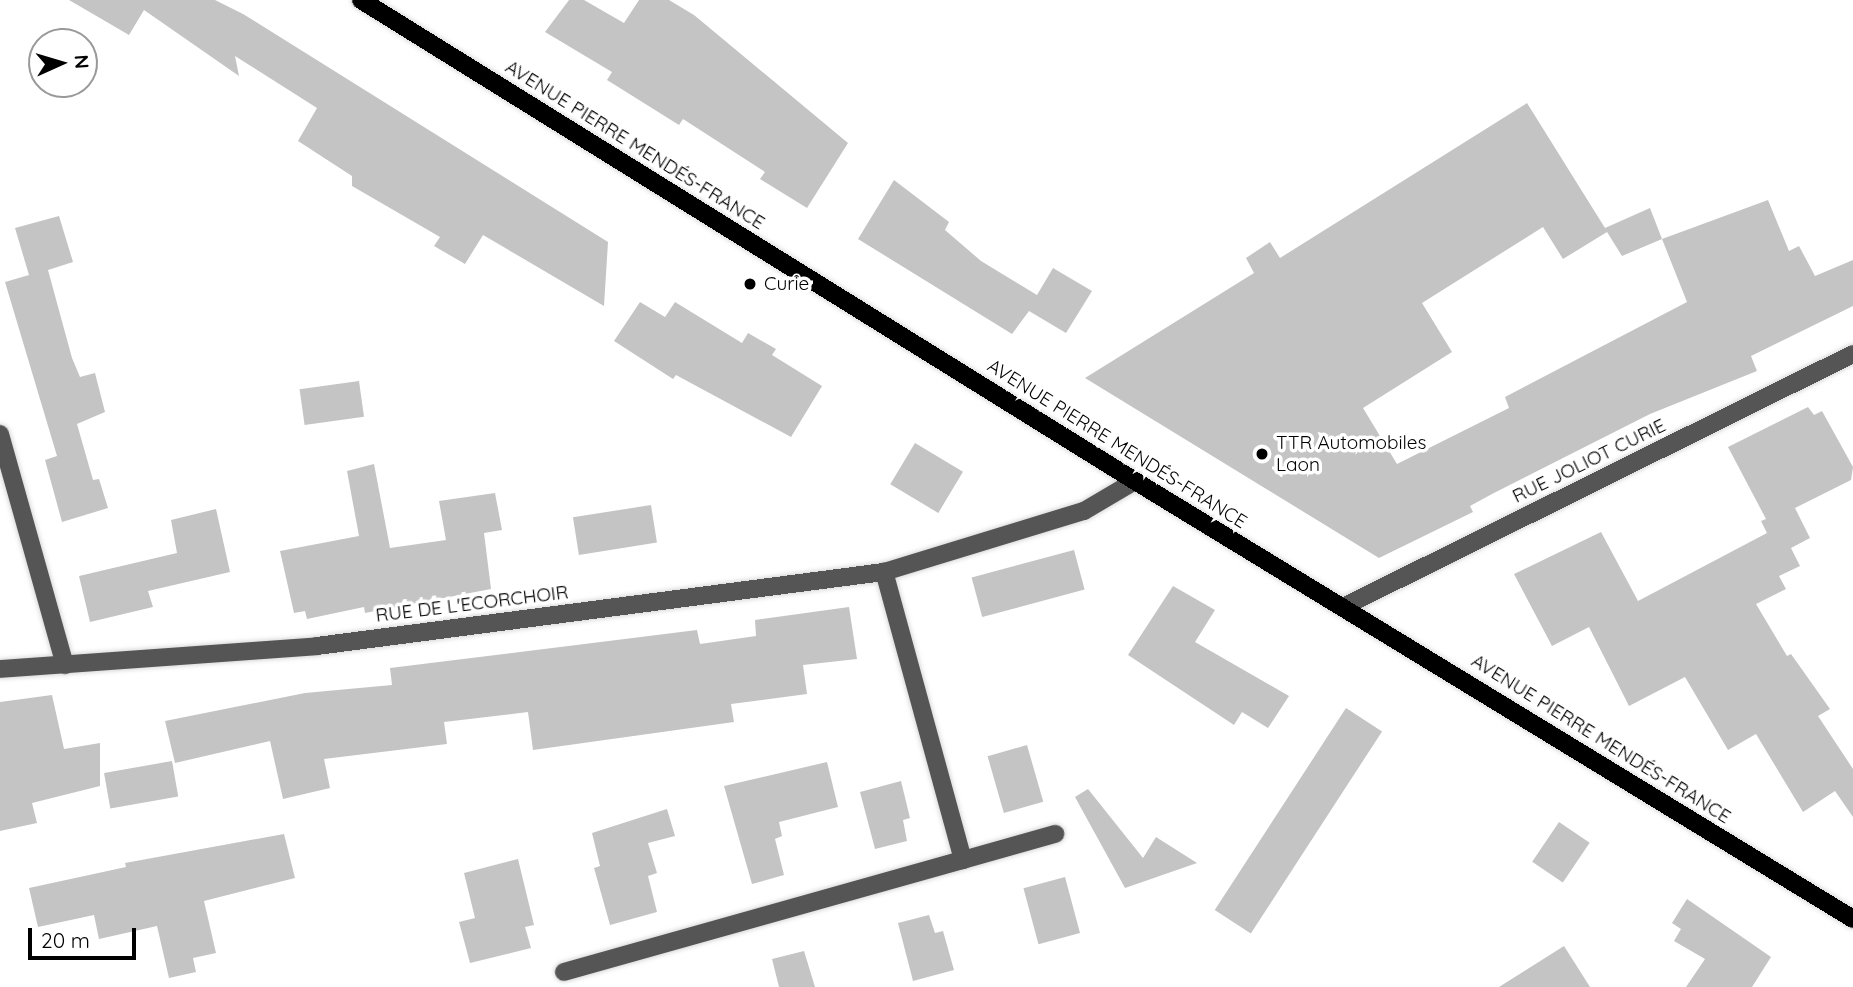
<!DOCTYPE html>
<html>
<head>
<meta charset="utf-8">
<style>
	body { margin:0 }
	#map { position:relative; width:1853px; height:987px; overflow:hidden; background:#fff; font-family:Quicksand,sans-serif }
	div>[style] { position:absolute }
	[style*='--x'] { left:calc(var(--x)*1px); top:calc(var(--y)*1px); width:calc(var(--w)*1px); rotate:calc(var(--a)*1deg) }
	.building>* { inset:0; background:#c4c4c4; transform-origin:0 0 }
	.roads { filter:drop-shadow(0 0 2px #dbdbdb) drop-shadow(0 0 2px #dbdbdb) }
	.minor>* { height:18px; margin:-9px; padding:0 9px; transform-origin:9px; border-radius:9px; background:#555 }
	.major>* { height:18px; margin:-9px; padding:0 9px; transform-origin:9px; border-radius:9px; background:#000 }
	.dots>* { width:19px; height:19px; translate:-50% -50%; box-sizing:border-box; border:4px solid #fff; border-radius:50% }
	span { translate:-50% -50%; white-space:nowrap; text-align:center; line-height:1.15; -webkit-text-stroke:7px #fff; paint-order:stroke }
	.street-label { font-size:19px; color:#000 }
	.poi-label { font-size:19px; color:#000 }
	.left { translate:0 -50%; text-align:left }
	.north { position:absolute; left:28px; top:28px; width:70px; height:70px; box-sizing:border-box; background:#fff; border:2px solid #999; border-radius:50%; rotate:86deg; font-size:19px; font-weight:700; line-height:28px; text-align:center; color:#000 }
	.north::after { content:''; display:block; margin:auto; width:24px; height:32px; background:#000; clip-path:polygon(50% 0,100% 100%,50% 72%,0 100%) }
	.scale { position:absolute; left:28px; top:928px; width:108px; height:32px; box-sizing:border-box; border:4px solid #000; border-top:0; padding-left:9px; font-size:21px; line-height:24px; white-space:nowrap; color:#000; -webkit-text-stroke:5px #fff; paint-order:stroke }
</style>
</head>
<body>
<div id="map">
	<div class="building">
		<i style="clip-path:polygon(69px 0,215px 0,243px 14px,608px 242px,604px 306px,483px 235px,465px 264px,434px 246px,440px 237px,352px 186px,352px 176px,298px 141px,317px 108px,235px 56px,239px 76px,144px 10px,129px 35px)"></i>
		<i style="clip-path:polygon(569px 0,584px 0,624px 23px,639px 0,669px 0,694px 15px,848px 143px,807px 208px,760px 179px,765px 172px,683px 119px,679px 125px,607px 80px,612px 72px,545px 32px)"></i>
		<i style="clip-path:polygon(evenodd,1527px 103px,1605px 228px,1650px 208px,1662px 239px,1768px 200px,1789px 251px,1799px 246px,1815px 276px,1853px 260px,1853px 306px,1751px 356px,1757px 371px,1650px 414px,1492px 494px,1470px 506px,1473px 512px,1379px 558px,1085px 378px,1254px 273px,1246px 258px,1270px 242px,1280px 258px,1527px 103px,1543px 227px,1563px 259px,1607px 232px,1622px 256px,1662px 239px,1687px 302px,1505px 397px,1509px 408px,1397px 464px,1363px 408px,1452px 352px,1422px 303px,1543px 227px)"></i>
		<i style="clip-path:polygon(894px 180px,949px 222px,945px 230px,981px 261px,1037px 295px,1053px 268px,1092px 291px,1066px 333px,1029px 311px,1012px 334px,858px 239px)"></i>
		<i style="clip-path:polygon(59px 216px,73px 262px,48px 270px,72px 358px,80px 377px,95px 373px,105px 412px,77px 424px,93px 480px,99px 479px,108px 508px,62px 522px,45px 460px,57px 456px,5px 282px,29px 275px,15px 228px)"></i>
		<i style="clip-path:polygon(640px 302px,665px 317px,675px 302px,742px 343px,748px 333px,776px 349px,772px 355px,822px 386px,791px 437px,676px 375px,673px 379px,614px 341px)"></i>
		<i style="left:359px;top:381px;width:36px;height:60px;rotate:82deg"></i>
		<i style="clip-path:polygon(1808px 407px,1814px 415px,1822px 411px,1853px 467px,1851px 480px,1795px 508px,1810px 538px,1791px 548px,1800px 566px,1779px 576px,1786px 589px,1756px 604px,1787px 656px,1791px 654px,1830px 709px,1818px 716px,1853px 769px,1853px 817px,1835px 791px,1803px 812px,1756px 734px,1728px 750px,1685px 677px,1629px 706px,1589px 627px,1552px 646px,1514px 574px,1601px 532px,1638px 601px,1767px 533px,1761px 521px,1766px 519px,1728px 447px)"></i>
		<i style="left:915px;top:443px;width:56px;height:48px;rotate:31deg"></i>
		<i style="clip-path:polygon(374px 464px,390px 548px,446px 540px,439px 501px,495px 493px,502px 530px,484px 533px,491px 589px,365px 613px,364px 607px,307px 619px,305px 611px,294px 613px,280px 551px,359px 536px,347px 471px)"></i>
		<i style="left:651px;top:505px;width:38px;height:79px;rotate:81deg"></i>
		<i style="clip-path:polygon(216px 509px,230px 572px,148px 591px,153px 607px,90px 622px,79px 576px,177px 553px,171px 520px)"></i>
		<i style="left:1074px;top:550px;width:41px;height:106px;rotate:75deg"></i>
		<i style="clip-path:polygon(1173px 586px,1215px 610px,1195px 642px,1289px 696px,1268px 728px,1242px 712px,1234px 725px,1128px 655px)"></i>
		<i style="clip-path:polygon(849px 607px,857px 659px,803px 665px,807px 694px,731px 704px,734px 722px,533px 750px,528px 712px,444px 722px,447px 744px,324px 759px,330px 788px,283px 799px,270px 741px,175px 763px,165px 721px,305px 693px,392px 685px,390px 668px,697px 630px,700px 644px,756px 636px,755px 620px)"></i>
		<i style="clip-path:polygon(52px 695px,64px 749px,100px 743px,100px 786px,32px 803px,37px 823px,0 831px,0 702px)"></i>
		<i style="left:1346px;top:708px;width:43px;height:241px;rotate:33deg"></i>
		<i style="left:1027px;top:745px;width:59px;height:41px;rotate:74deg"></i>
		<i style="left:172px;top:761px;width:36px;height:69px;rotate:80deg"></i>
		<i style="clip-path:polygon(827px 762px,838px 807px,779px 822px,782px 836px,775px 839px,784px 875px,752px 884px,724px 786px)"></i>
		<i style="clip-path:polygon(901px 781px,910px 818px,903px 820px,907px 841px,875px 849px,860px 792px)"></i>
		<i style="clip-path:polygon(1088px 789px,1143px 858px,1156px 837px,1197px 863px,1125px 888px,1075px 797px)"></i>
		<i style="clip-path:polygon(667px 809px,675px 836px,648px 843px,657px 873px,648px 876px,657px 912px,610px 925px,594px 868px,600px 866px,592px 833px)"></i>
		<i style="left:1559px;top:822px;width:37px;height:48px;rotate:34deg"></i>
		<i style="clip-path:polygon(284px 834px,295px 878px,204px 901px,216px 953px,193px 958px,196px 972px,169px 978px,157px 926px,99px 939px,94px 915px,38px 927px,29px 888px,126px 867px,125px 863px)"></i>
		<i style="clip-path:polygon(518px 859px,534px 925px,525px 927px,531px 948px,470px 963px,459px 922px,475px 918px,464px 873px)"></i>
		<i style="left:1065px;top:877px;width:58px;height:43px;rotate:75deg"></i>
		<i style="clip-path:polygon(1687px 899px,1771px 957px,1752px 987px,1686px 987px,1705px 959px,1674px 941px,1681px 929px,1672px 923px)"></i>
		<i style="clip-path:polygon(929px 915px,935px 933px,943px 931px,954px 970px,913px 981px,898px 923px)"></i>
		<i style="clip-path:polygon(1564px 946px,1590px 987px,1499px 987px)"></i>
		<i style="clip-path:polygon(804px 951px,815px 987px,779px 987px,772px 959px)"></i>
	</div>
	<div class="roads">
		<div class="minor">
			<i style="--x:0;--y:434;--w:240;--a:74.3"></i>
			<i style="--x:1343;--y:607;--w:569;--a:-26.39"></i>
			<i style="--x:0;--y:669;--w:318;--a:-4.1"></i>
			<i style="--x:317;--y:646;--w:572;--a:-7.44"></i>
			<i style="--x:884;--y:572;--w:209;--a:-17"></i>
			<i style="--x:1084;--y:511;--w:59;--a:-30.5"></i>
			<i style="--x:963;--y:860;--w:96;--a:-15.8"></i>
			<i style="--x:564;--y:972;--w:414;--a:-15.7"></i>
			<i style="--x:963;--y:860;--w:299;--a:-105.3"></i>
		</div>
		<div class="major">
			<i style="--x:361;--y:0;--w:911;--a:31.86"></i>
			<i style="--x:1135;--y:481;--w:841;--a:31.38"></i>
		</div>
	</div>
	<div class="dots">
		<i style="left:750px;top:284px;background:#000"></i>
		<i style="left:1262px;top:454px;background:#000"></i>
	</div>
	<div class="street-label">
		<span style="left:635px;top:145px;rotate:32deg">AVENUE PIERRE MENDÉS-FRANCE</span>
		<span style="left:1117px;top:444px;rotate:32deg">AVENUE PIERRE MENDÉS-FRANCE</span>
		<span style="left:1589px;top:461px;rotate:-26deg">RUE JOLIOT CURIE</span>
		<span style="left:472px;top:604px;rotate:-7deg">RUE DE L'ECORCHOIR</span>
		<span style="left:1601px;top:739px;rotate:32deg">AVENUE PIERRE MENDÉS-FRANCE</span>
	</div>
	<div class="poi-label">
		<span class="left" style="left:764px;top:284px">Curie</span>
		<span class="left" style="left:1276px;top:454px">TTR Automobiles<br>Laon</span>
	</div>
	<div class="north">N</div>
	<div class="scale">20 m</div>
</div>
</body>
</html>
